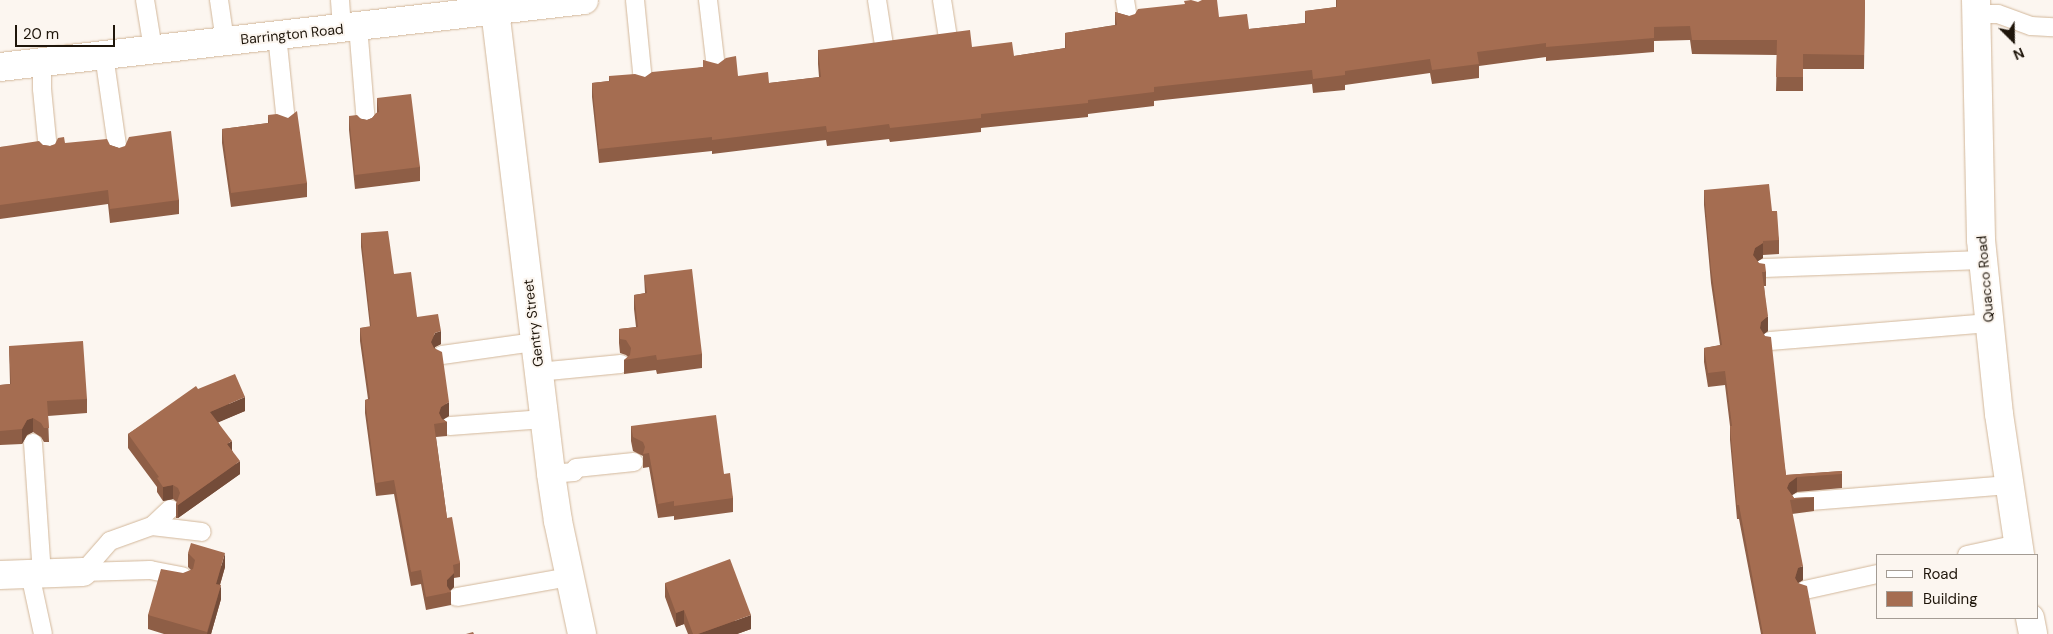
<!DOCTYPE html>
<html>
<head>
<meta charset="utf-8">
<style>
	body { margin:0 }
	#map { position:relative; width:2053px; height:634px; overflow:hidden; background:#fcf6f0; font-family:"DM Sans",sans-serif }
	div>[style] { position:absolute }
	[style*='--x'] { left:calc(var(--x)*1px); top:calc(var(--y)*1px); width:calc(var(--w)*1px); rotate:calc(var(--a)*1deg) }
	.roads { filter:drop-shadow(0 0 1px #d2b79a) drop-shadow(0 0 1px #d2b79a) }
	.service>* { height:18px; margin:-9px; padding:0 9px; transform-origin:9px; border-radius:9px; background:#fff }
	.minor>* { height:28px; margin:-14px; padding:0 14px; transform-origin:14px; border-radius:14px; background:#fff }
	.tertiary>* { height:28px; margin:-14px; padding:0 14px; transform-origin:14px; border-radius:14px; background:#fff }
	.wall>* { inset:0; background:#8e5e46 }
	.shaded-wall>* { inset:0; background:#744c39 }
	.building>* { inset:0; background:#a56d51 }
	span { translate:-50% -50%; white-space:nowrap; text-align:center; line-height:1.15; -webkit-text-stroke:4px #fcf6f0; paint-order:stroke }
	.street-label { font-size:14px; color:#1f160b }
	.legend { position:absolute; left:1876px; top:554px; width:162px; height:65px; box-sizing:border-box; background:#fcf6f0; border:1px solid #a49c94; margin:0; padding:6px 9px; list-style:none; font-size:15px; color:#1f160b }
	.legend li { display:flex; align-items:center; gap:10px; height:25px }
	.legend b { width:25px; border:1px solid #a49c94 }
	.north { position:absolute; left:1988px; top:15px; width:50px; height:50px; -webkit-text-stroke:4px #fcf6f0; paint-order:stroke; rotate:157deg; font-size:14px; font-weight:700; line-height:20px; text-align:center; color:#1f160b }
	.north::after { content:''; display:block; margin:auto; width:18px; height:22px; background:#1f160b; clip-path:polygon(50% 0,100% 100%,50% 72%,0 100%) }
	.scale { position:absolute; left:15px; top:25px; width:100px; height:22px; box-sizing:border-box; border:2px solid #1f160b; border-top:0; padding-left:6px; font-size:15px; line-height:18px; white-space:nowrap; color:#1f160b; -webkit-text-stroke:4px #fcf6f0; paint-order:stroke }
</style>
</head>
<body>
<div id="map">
	<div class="roads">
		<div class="service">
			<i style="--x:145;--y:0;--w:50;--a:80.7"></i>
			<i style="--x:219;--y:0;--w:41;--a:81.7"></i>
			<i style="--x:340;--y:0;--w:28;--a:86"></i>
			<i style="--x:635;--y:0;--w:81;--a:84.4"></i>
			<i style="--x:708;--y:0;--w:68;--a:83.3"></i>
			<i style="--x:877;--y:0;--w:46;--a:81.2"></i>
			<i style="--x:942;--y:0;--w:37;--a:81"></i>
			<i style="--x:1125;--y:0;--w:20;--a:81"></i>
			<i style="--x:1976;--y:14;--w:22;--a:0"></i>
			<i style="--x:1998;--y:14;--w:35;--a:20"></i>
			<i style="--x:2031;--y:26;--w:22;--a:3"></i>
			<i style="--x:358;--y:26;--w:98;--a:85.3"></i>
			<i style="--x:277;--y:35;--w:87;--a:84.1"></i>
			<i style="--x:104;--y:55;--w:98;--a:81.8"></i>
			<i style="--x:42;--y:62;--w:27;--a:90"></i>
			<i style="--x:42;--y:89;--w:61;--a:84.4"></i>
			<i style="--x:1764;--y:268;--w:218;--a:-2.1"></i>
			<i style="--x:1770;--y:341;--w:220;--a:-4.7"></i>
			<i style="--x:442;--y:355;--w:94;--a:-8"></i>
			<i style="--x:538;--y:372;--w:83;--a:-5.5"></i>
			<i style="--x:450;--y:426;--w:94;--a:-4.3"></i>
			<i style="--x:33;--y:443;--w:131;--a:86.1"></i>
			<i style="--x:551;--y:474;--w:23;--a:-5"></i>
			<i style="--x:574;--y:472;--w:4;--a:-63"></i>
			<i style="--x:576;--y:468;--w:58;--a:-5.9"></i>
			<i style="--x:1798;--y:502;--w:212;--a:-4.6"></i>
			<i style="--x:152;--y:526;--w:25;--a:-43"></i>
			<i style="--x:1967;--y:555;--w:52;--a:-12.2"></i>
			<i style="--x:83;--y:572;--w:41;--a:-48.9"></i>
			<i style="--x:110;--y:541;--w:45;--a:-19.7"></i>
			<i style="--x:152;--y:526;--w:50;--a:6.8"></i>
			<i style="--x:83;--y:572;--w:67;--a:-1.7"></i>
			<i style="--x:150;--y:570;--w:33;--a:11"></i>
			<i style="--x:30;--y:574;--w:61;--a:77.8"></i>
			<i style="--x:1805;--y:590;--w:74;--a:-12.5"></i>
			<i style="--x:457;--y:597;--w:114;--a:-10.1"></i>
		</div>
		<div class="minor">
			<i style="--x:495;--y:10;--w:467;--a:83.1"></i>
			<i style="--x:551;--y:474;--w:48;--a:81.5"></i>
			<i style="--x:558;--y:521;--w:116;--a:78"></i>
			<i style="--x:0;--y:67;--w:588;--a:-6.54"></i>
			<i style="--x:0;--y:575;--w:83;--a:-2.1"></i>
		</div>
		<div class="tertiary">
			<i style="--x:1976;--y:0;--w:240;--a:88.8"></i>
			<i style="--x:1981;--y:240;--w:175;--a:84.1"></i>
			<i style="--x:1999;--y:414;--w:143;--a:81.5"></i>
			<i style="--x:2030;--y:618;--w:16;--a:79"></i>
		</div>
	</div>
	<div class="wall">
		<i style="clip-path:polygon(1336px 0,1865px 0,1864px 69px,1803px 69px,1803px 91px,1776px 91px,1777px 55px,1692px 54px,1690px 40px,1654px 41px,1654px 52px,1546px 61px,1546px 57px,1479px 66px,1479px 78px,1432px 84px,1430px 73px,1345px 85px,1345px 90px,1313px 93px,1312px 84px,1154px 101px,1154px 106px,1088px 114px,1088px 117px,981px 128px,981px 132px,890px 142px,889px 139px,827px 146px,826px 140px,712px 154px,712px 151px,599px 163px,592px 97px,592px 83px,609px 81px,609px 76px,645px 77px,703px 67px,703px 60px,738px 76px,769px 83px,819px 77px,818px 64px,818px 50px,972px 47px,1014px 56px,1065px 48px,1065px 33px,1115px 25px,1115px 12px,1129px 16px,1219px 17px,1249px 29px,1305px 23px,1305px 11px,1336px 7px)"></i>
		<i style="clip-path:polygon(377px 98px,420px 167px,420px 181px,355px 189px,349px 130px,349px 116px,367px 120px,372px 118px,377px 113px)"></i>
		<i style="clip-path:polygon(268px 115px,307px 183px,307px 197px,231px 207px,222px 143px,222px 129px,268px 123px)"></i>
		<i style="clip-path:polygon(65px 143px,110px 145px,119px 148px,179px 200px,179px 214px,110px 223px,108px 204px,0 219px,0 147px,43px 145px,50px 146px)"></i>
		<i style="clip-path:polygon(1704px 190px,1772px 211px,1779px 240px,1779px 254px,1763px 255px,1763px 258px,1757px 261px,1766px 272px,1766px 286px,1764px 286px,1768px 331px,1764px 334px,1786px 475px,1842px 471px,1842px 488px,1797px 492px,1792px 495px,1794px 498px,1814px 497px,1814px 511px,1792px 514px,1803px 580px,1798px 583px,1816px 634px,1761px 634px,1739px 519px,1737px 519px,1730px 440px,1730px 426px,1725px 385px,1708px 387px,1704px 362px,1704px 348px,1720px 345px,1711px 283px,1704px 205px)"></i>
		<i style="clip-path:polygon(361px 233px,394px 274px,417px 317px,441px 344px,435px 347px,435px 348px,449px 416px,443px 419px,447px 422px,447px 436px,436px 437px,447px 518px,460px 563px,460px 577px,454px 578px,454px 587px,450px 591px,451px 592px,451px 605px,426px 610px,421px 584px,411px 586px,394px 494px,376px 496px,365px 413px,365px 400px,368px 399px,360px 341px,360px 328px,370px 327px,361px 247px)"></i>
		<i style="clip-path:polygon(644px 275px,702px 354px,702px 368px,657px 374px,656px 370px,624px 374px,624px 360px,628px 357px,626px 355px,620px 353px,619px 343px,619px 329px,636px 327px,634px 309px,634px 295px,645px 293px)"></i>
		<i style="clip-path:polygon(9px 346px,87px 399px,87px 413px,48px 416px,49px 442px,44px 442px,41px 437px,33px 432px,27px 435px,22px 444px,0 445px,0 385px,10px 384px)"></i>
		<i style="clip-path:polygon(198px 389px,245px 411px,218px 422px,232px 450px,240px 474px,178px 518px,176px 518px,176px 504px,177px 502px,173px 499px,163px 501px,157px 492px,157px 487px,128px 448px,128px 434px)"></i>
		<i style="clip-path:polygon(631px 426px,724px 474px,733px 498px,733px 512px,674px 520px,674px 516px,658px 518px,649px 467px,643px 468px,643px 456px,633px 451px,631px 441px)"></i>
		<i style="clip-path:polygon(188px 553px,225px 567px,220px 585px,221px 599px,211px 634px,164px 634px,148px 629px,148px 615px,191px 570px,188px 567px)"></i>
		<i style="clip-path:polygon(665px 583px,751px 629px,737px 634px,688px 634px,684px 624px,676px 627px,665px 597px)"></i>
	</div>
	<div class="shaded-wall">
		<i style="clip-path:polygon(1763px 243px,1763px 258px,1755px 263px,1753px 255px,1755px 248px)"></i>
		<i style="clip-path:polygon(1768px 316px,1768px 331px,1761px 336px,1760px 328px,1761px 322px)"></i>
		<i style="clip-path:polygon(441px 331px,441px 344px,435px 347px,431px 356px,431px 342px,435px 333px)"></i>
		<i style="clip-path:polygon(245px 397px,245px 411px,210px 426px,210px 412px)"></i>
		<i style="clip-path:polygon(449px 402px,449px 416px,441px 421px,439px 413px,441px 407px)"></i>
		<i style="clip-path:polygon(33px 418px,33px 432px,27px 435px,22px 444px,22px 429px,27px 420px)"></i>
		<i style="clip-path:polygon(232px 441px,232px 454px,227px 444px)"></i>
		<i style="clip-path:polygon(240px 461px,240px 474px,178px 518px,178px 505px)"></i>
		<i style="clip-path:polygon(1797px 477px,1797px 492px,1789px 497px,1787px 488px,1789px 483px)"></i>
		<i style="clip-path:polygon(173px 485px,173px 499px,163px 501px,163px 487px)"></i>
		<i style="clip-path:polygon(225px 553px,225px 567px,216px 598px,216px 584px)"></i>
		<i style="clip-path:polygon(1803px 566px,1803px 580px,1798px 583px,1795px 578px,1798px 568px)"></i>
		<i style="clip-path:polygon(454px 573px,454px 587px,449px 592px,447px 593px,447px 580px)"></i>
		<i style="clip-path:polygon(221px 585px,221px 599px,211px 634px,207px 634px)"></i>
		<i style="clip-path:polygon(684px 610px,684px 624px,676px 627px,676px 613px)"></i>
		<i style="clip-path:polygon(751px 615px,751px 629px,737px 634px,698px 634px)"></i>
	</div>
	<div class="building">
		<i style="clip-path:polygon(1191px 0,1198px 2px,1202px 0,1217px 0,1219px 17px,1247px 14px,1249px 29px,1306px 23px,1305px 11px,1337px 7px,1337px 0,1865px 0,1864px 55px,1803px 54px,1803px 77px,1776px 77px,1777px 40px,1692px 40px,1690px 26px,1654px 27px,1654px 38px,1546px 47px,1546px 43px,1477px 52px,1479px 64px,1432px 70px,1430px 59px,1345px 71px,1345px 75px,1313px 79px,1312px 70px,1154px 87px,1154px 92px,1088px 100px,1088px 103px,981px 114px,981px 118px,890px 128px,889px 124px,827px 132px,826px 126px,712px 140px,712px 137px,599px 149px,592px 83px,610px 81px,609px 76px,635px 74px,645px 77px,652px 72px,703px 67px,703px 60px,718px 64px,726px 58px,736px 56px,738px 76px,768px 72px,769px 83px,821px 77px,818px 50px,970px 30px,972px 47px,1012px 42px,1014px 56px,1066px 48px,1065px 33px,1117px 25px,1115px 12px,1129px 16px,1135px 14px,1138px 9px,1185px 4px,1184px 1px)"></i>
		<i style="clip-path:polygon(411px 94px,420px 167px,355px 175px,349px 116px,357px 115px,361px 119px,367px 120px,372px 118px,376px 113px,379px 112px,377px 98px)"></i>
		<i style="clip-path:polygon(297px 111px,307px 183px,231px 193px,222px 129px,269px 123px,268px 115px,277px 114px,288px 118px)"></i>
		<i style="clip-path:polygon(171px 131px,179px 200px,110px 209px,108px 190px,0 205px,0 147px,39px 141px,43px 145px,50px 146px,55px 144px,58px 138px,64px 137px,65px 143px,107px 139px,110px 145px,119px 148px,125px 146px,129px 137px)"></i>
		<i style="clip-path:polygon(1769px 184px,1772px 211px,1777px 211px,1779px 240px,1763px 241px,1763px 243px,1755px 248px,1753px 255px,1759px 263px,1765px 264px,1766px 272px,1762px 272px,1768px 316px,1761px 322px,1760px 328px,1765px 336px,1771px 337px,1786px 475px,1842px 471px,1842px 474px,1797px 477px,1789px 483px,1787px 488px,1794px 498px,1814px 497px,1790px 500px,1803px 566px,1798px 568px,1795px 578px,1798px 583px,1807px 586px,1816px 634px,1763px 634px,1739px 505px,1737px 505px,1730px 426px,1732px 426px,1725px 371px,1708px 373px,1704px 348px,1722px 345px,1711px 269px,1704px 190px)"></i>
		<i style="clip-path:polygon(388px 231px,394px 274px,411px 272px,417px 317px,438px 314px,441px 331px,435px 333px,431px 342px,434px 348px,442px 352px,449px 402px,441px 407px,439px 413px,442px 419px,447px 422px,434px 424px,447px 518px,452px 517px,460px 563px,453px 565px,454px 573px,447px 580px,447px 586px,451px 592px,426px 597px,421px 570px,411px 572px,394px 480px,376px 483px,365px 400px,370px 399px,360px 328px,371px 326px,361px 233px)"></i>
		<i style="clip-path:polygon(692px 269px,702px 354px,657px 360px,656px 355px,624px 360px,630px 355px,631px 348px,626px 340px,620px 339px,619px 329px,638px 327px,634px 295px,647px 293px,644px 275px)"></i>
		<i style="clip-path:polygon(83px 341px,87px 399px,47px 401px,49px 428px,44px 428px,41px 423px,33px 418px,27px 420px,22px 429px,0 431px,0 385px,11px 384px,9px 346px)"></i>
		<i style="clip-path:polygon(235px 374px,245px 397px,210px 412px,232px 441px,227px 444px,240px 461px,178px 505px,176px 504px,180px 493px,178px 488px,173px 485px,163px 487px,157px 478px,159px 477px,128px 434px,196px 386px,198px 389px)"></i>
		<i style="clip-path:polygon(716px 415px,724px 474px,730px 473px,733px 498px,674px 506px,674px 501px,658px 504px,649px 453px,643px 454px,645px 447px,643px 442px,633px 437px,631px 426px)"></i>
		<i style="clip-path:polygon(191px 543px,225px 553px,216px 584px,221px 585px,207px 632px,148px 615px,161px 569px,183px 573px,193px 569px,195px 560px,188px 553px)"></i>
		<i style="clip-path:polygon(730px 559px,751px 615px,698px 634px,693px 634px,684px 610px,676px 613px,665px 583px)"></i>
		<i style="clip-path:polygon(473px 632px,474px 634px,466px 634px)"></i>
	</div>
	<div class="street-label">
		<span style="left:292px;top:34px;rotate:-6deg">Barrington Road</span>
		<span style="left:1985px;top:279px;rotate:-95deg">Quacco Road</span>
		<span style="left:533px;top:323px;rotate:-97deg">Gentry Street</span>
	</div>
	<ul class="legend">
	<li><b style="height:6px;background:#fff"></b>Road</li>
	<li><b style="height:14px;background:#a56d51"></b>Building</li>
	</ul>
	<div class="north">N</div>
	<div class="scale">20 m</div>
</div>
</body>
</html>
